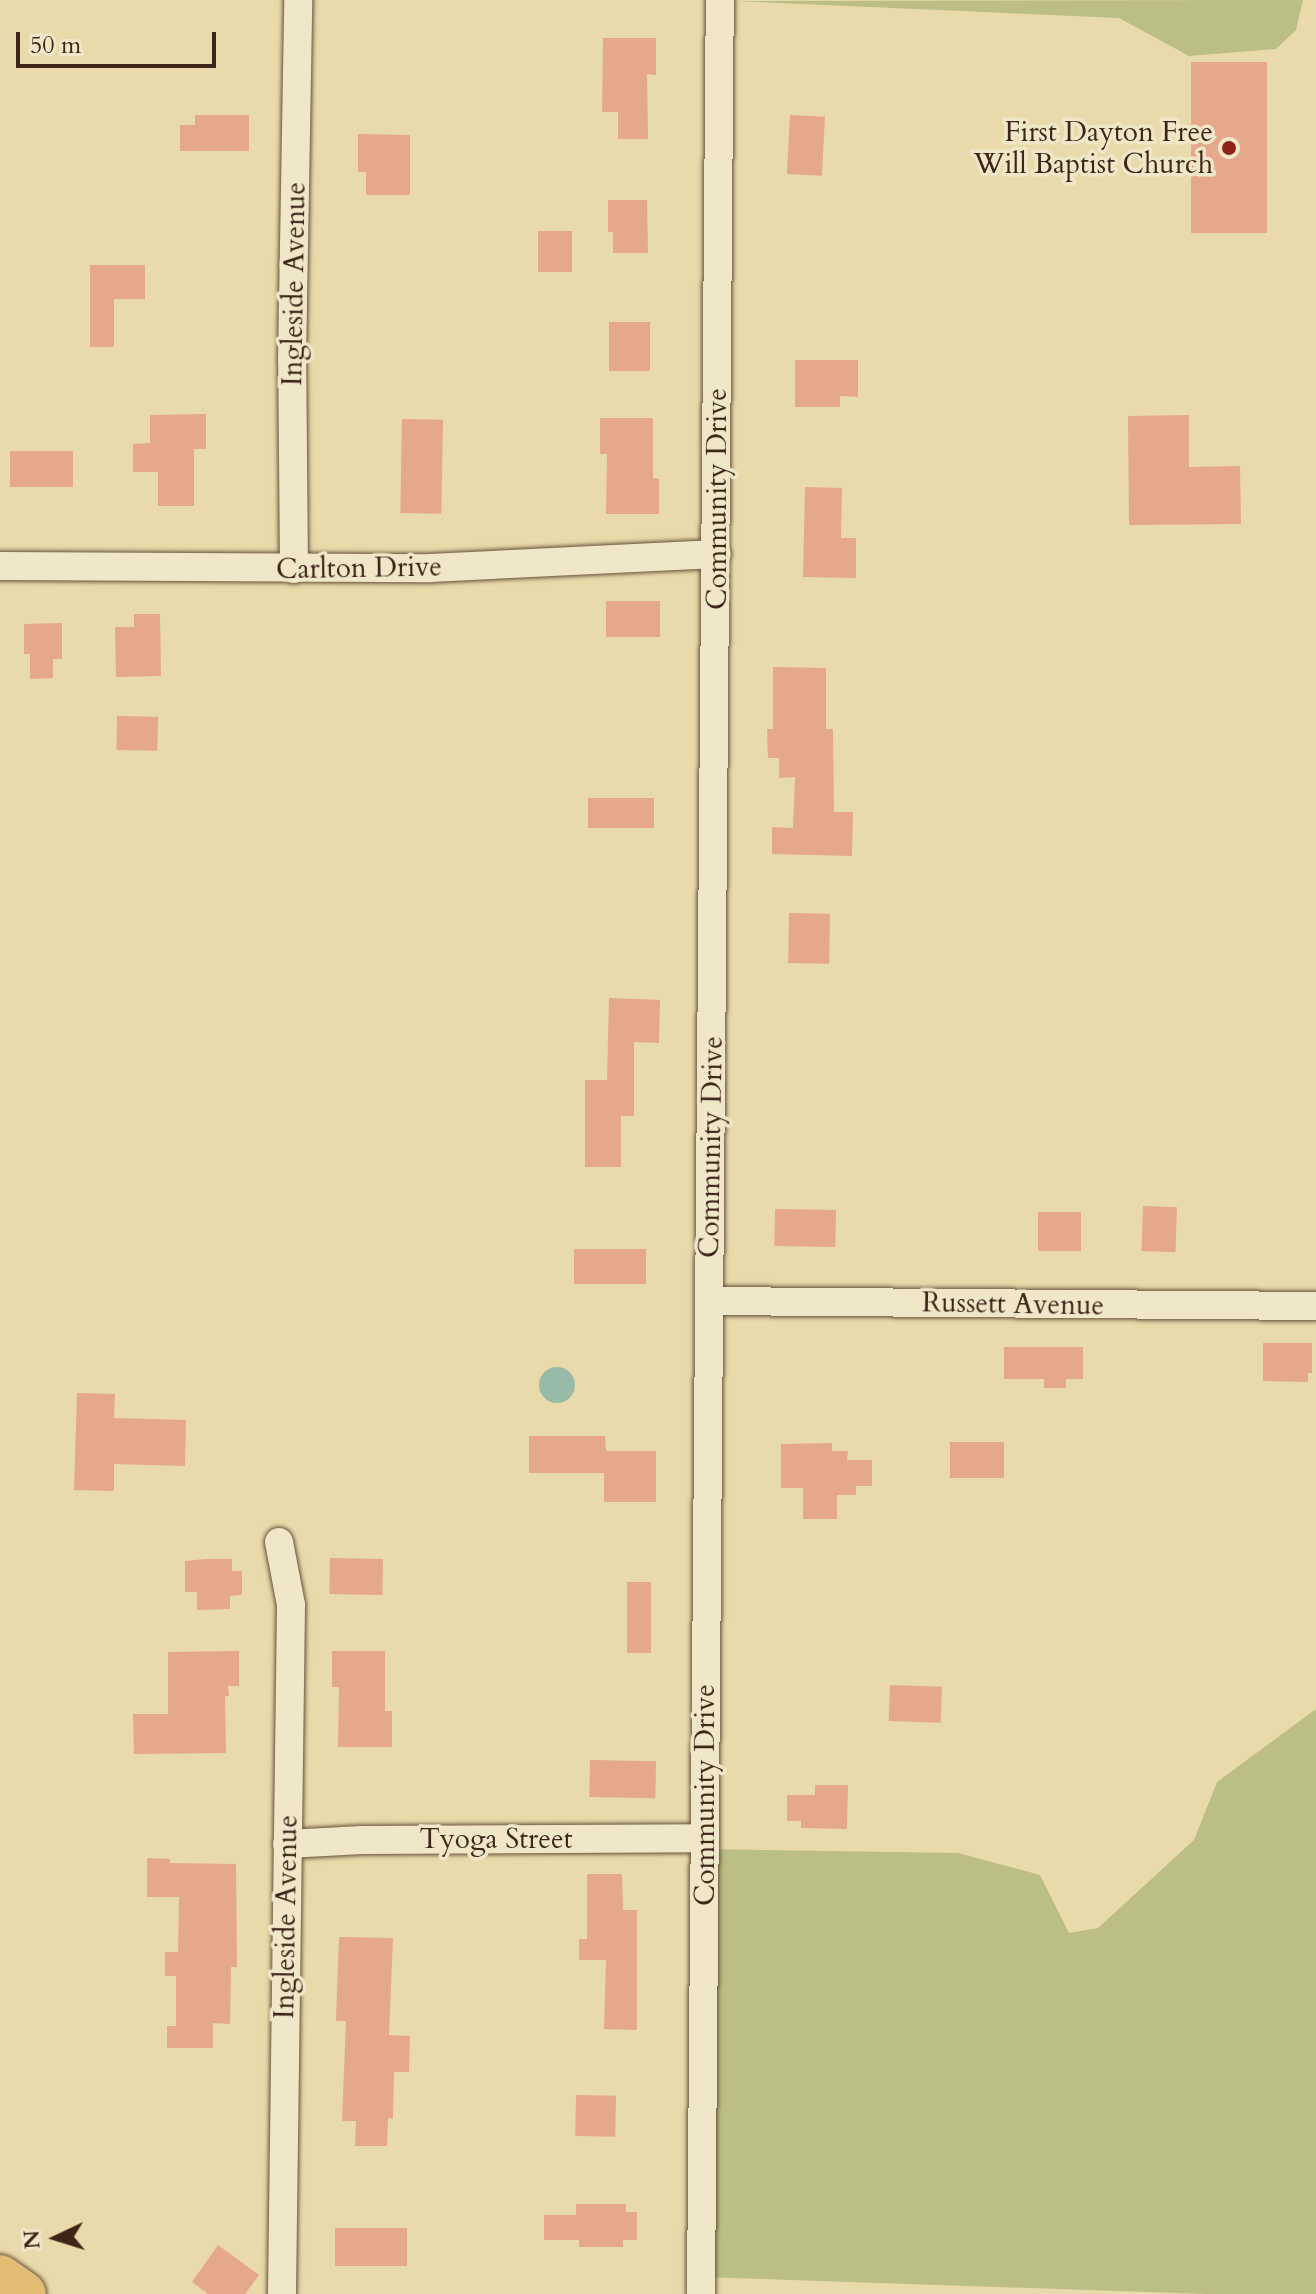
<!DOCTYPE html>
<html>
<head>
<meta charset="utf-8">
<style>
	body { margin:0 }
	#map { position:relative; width:1316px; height:2294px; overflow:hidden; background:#e8daaa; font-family:Cardo,serif }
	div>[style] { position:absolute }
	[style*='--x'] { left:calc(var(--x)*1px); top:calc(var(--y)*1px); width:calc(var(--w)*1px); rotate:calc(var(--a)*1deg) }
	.green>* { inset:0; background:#bbbe85 }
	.water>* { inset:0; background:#97bba8 }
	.round { border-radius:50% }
	.building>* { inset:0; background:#e5a88b; transform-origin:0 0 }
	.roads { filter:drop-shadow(0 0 2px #68523c) drop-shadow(0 0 2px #68523c) }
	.street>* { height:28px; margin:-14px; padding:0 14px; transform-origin:14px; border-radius:14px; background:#f0e7c8 }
	.primary>* { height:44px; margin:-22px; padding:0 22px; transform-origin:22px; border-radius:22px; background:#e4bd75 }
	.dots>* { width:22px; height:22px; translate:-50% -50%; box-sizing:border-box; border:4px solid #f0e7c8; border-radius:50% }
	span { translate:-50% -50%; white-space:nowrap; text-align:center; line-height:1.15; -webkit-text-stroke:7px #f0e7c8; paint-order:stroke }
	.poi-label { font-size:28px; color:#3d2518 }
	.right { translate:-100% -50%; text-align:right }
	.street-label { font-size:28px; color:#3d2518 }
	.north { position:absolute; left:16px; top:2198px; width:80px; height:80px; -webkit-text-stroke:6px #f0e7c8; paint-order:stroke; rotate:266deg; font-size:22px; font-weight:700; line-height:32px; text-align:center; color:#3d2518 }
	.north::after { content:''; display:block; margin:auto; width:28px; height:36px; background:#3d2518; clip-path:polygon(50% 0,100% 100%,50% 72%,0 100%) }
	.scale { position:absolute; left:16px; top:32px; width:200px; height:36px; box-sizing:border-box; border:4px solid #3d2518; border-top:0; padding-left:10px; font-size:24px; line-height:28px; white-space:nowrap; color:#3d2518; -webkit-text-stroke:6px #f0e7c8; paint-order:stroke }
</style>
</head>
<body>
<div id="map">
	<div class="green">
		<i style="clip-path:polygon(1303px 0,1296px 30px,1276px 49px,1189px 56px,1119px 18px,735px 1px)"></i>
		<i style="clip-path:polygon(1316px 1709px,1316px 2294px,1207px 2294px,701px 2277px,704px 1849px,958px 1853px,1040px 1875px,1069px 1933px,1098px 1928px,1194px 1840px,1217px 1782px)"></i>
	</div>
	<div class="water">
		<i class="round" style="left:539px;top:1367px;width:36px;height:36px"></i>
	</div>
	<div class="building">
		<i style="clip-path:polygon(603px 38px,656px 38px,656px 75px,647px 74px,648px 139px,618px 139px,618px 112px,602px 112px)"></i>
		<i style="left:1191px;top:62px;width:76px;height:171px"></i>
		<i style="clip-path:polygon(195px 115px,249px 115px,249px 151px,180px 151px,180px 125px,195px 125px)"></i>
		<i style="left:790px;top:115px;width:35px;height:59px;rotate:3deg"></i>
		<i style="clip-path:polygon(358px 134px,410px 135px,410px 195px,366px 195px,366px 172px,358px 172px)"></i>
		<i style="clip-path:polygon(608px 200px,647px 200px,648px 253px,613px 253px,613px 232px,608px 232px)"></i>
		<i style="left:538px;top:231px;width:34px;height:41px"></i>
		<i style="clip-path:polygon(90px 265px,145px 265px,145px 299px,114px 299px,114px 347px,90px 347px)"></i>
		<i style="left:609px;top:322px;width:41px;height:49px"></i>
		<i style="clip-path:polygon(795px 360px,858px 360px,858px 397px,840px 396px,840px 407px,795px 407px)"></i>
		<i style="clip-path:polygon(206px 414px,206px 449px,194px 449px,194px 506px,158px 506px,158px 472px,133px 472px,133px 444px,150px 443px,150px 415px)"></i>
		<i style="clip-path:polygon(1189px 415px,1189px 467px,1240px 466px,1241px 524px,1129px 525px,1128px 416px)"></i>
		<i style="clip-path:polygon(600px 418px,653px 418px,653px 478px,659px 479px,659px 514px,606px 514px,607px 454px,600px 454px)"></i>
		<i style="left:402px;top:419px;width:41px;height:94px;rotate:1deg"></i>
		<i style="left:10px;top:451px;width:63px;height:36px"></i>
		<i style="clip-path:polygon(805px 487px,842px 488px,841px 538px,856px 538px,856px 578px,803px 577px)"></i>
		<i style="left:606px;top:601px;width:54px;height:36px"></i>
		<i style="clip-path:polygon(134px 614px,160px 614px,161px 676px,116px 677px,115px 627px,134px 627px)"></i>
		<i style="clip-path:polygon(62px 623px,62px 659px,53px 659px,53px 678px,30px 679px,30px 654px,24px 654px,24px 624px)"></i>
		<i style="clip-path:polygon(773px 667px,826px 668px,826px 729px,833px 729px,834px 812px,853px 812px,852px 856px,772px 854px,772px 827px,793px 828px,795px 777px,779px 778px,779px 758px,768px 758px,767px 729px,773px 729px)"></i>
		<i style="left:117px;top:716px;width:41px;height:34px;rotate:1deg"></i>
		<i style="left:588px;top:798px;width:66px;height:30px"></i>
		<i style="left:789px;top:913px;width:41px;height:50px;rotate:1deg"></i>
		<i style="clip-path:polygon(609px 998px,660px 1000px,659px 1043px,634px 1042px,634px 1116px,621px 1116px,621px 1167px,585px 1167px,585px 1080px,607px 1080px)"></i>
		<i style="left:1143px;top:1206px;width:34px;height:45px;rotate:2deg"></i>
		<i style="left:775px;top:1209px;width:61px;height:37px;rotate:1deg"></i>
		<i style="left:1038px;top:1212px;width:43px;height:39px"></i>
		<i style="left:574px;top:1249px;width:72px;height:35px"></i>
		<i style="clip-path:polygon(1263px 1343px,1312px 1343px,1312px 1373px,1308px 1373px,1308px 1382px,1263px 1381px)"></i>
		<i style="clip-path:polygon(1004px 1347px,1083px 1347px,1083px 1379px,1066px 1379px,1066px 1388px,1044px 1388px,1044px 1379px,1004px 1379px)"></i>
		<i style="clip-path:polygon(77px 1393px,115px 1394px,114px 1418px,186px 1420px,185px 1466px,114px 1464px,114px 1491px,74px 1490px)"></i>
		<i style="clip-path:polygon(529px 1436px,605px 1436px,606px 1451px,656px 1451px,656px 1502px,604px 1502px,604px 1473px,529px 1473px)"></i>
		<i style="left:950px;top:1442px;width:54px;height:36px"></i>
		<i style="clip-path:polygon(832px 1443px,832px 1451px,848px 1451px,847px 1460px,872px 1460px,872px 1486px,856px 1486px,856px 1495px,837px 1495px,837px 1519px,803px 1519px,803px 1488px,781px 1488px,781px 1444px)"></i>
		<i style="left:330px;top:1558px;width:53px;height:36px;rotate:1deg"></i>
		<i style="clip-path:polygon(205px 1559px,232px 1559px,232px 1571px,242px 1571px,242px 1595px,230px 1596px,230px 1609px,197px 1610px,197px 1592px,185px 1592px,185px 1561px)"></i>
		<i style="left:627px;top:1582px;width:24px;height:71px"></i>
		<i style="clip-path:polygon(239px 1651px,239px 1686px,228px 1686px,229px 1696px,225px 1696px,226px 1753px,134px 1754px,133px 1714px,168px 1714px,168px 1652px)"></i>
		<i style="clip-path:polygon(332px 1651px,385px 1651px,385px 1711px,392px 1711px,392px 1747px,338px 1747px,339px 1687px,332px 1687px)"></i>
		<i style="left:890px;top:1685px;width:52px;height:36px;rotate:2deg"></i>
		<i style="left:590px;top:1760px;width:66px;height:37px;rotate:1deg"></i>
		<i style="clip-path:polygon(815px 1785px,848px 1785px,847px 1829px,801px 1828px,801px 1821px,787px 1821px,787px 1795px,815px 1795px)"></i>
		<i style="clip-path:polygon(147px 1858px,170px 1859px,170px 1863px,236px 1864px,237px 1967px,231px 1967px,230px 2024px,213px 2023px,213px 2048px,167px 2048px,167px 2026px,176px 2026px,176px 1976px,165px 1976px,165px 1952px,178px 1952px,179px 1897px,147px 1897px)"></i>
		<i style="clip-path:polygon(587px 1874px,622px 1874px,623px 1910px,637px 1910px,637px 2030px,604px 2029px,606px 1960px,579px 1960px,579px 1939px,587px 1939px)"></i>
		<i style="clip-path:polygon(339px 1937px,393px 1938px,389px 2035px,410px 2036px,409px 2072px,394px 2072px,393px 2119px,388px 2118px,387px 2146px,355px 2146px,356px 2121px,342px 2121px,346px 2021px,336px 2021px)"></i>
		<i style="left:576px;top:2095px;width:40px;height:41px;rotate:1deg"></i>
		<i style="clip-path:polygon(576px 2204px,626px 2204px,626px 2212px,637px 2212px,637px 2240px,623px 2240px,623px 2247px,579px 2247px,579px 2240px,544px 2240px,544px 2215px,576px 2215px)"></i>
		<i style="left:335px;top:2228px;width:72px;height:38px"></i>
		<i style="clip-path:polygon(218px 2245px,259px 2275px,245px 2294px,208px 2294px,192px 2282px)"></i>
	</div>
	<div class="roads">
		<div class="street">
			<i style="--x:0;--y:566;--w:430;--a:0.3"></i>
			<i style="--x:430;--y:568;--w:287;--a:-2.8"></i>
			<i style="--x:294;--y:569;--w:209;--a:-90.5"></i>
			<i style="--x:292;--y:360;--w:360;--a:-89"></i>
			<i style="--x:709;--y:1301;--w:607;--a:0.47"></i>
			<i style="--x:279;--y:1542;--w:64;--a:79.2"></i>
			<i style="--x:291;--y:1605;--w:689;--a:90.75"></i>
			<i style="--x:287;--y:1844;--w:75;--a:-3.1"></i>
			<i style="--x:362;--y:1840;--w:342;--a:-0.3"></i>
			<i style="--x:701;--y:2294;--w:2294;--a:-89.53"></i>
		</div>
		<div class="primary">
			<i style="--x:0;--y:2277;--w:29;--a:35"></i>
		</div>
	</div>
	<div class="dots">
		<i style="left:1229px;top:148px;background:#8f2418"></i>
	</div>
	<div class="poi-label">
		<span class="right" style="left:1213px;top:148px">First Dayton Free<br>Will Baptist Church</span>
	</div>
	<div class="street-label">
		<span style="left:294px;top:284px;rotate:-89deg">Ingleside Avenue</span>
		<span style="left:717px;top:499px;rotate:-90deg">Community Drive</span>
		<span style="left:359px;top:568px;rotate:-1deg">Carlton Drive</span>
		<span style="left:711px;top:1147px;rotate:-89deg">Community Drive</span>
		<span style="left:1013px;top:1304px;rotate:1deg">Russett Avenue</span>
		<span style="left:705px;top:1795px;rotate:-90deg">Community Drive</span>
		<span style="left:496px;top:1839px">Tyoga Street</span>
		<span style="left:286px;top:1917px;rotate:-89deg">Ingleside Avenue</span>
	</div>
	<div class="north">N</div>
	<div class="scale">50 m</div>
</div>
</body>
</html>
